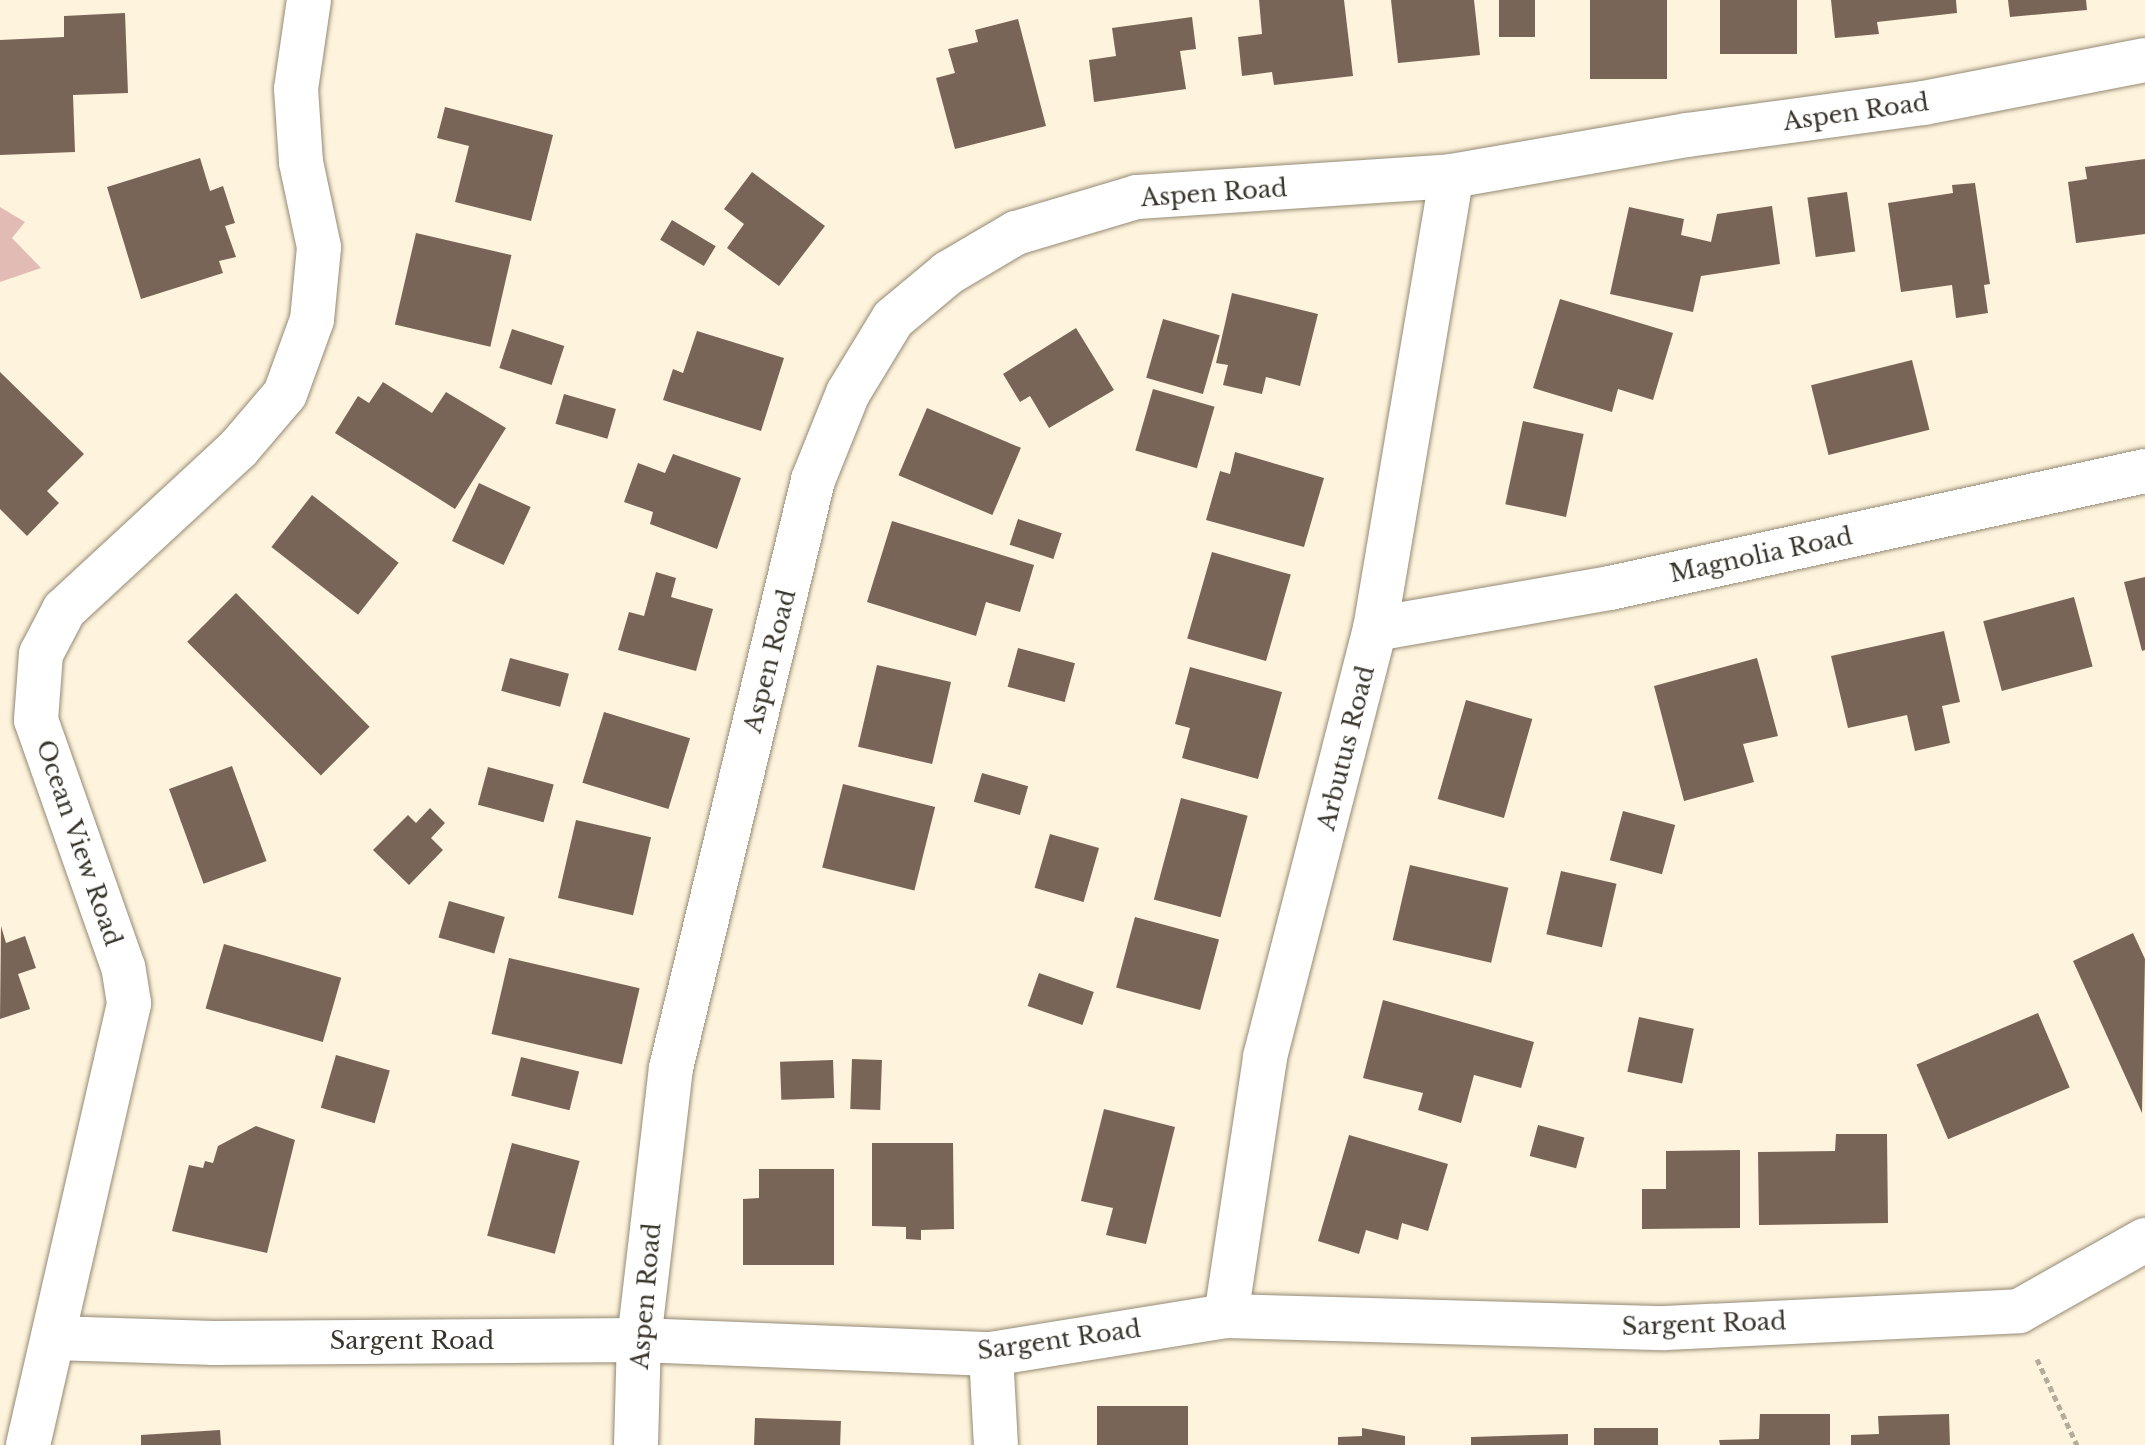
<!DOCTYPE html>
<html>
<head>
<meta charset="utf-8">
<style>
	body { margin:0 }
	#map { position:relative; width:2145px; height:1445px; overflow:hidden; background:#fef3dc; font-family:"Libre Baskerville",serif }
	div>[style] { position:absolute }
	[style*='--x'] { left:calc(var(--x)*1px); top:calc(var(--y)*1px); width:calc(var(--w)*1px); rotate:calc(var(--a)*1deg) }
	.green>* { inset:0; background:#e3bbb5 }
	.building>* { inset:0; background:#796557; transform-origin:0 0 }
	.path>* { height:5px; margin-top:-2.5px; transform-origin:0; background:repeating-linear-gradient(90deg,#b5ad9b 0 6px,transparent 0 10px) }
	.roads { filter:drop-shadow(0 0 2px #948a75) drop-shadow(0 0 2px #948a75) }
	.minor>* { height:44px; margin:-22px; padding:0 22px; transform-origin:22px; border-radius:22px; background:#fff }
	span { translate:-50% -50%; white-space:nowrap; text-align:center; line-height:1.15; -webkit-text-stroke:8px #fff; paint-order:stroke }
	.street-label { font-size:24px; color:#39352c }
</style>
</head>
<body>
<div id="map">
	<div class="green">
		<i style="clip-path:polygon(0 207px,25px 222px,12px 238px,41px 268px,0 282px)"></i>
	</div>
	<div class="building">
		<i style="clip-path:polygon(1259px 0,1344px 0,1353px 76px,1274px 85px,1272px 72px,1242px 76px,1238px 37px,1262px 34px)"></i>
		<i style="clip-path:polygon(1391px 0,1474px 0,1480px 55px,1398px 63px)"></i>
		<i style="left:1499px;top:0;width:36px;height:37px"></i>
		<i style="left:1590px;top:0;width:77px;height:79px"></i>
		<i style="left:1720px;top:0;width:77px;height:54px"></i>
		<i style="clip-path:polygon(1831px 0,1956px 0,1957px 13px,1877px 22px,1879px 34px,1835px 38px)"></i>
		<i style="clip-path:polygon(2008px 0,2086px 0,2087px 10px,2010px 17px)"></i>
		<i style="clip-path:polygon(125px 13px,128px 93px,73px 95px,75px 152px,0 155px,0 40px,64px 37px,64px 16px)"></i>
		<i style="clip-path:polygon(1192px 17px,1196px 49px,1180px 51px,1186px 89px,1094px 102px,1089px 60px,1116px 56px,1112px 28px)"></i>
		<i style="clip-path:polygon(1018px 19px,1046px 126px,955px 149px,936px 78px,955px 73px,948px 49px,978px 42px,975px 30px)"></i>
		<i style="clip-path:polygon(445px 107px,553px 135px,531px 221px,455px 202px,469px 146px,437px 138px)"></i>
		<i style="clip-path:polygon(200px 158px,210px 191px,223px 186px,235px 223px,225px 226px,236px 257px,219px 261px,223px 273px,141px 299px,107px 187px)"></i>
		<i style="clip-path:polygon(2145px 159px,2145px 234px,2076px 243px,2068px 182px,2087px 179px,2085px 167px)"></i>
		<i style="clip-path:polygon(752px 172px,825px 226px,779px 286px,727px 248px,744px 224px,724px 209px)"></i>
		<i style="clip-path:polygon(1975px 183px,1990px 284px,1984px 285px,1988px 313px,1956px 318px,1952px 285px,1901px 292px,1888px 203px,1953px 193px,1952px 185px)"></i>
		<i style="left:1847px;top:192px;width:60px;height:40px;rotate:82deg"></i>
		<i style="clip-path:polygon(1772px 206px,1780px 264px,1701px 276px,1693px 312px,1610px 294px,1629px 207px,1684px 219px,1681px 235px,1711px 242px,1717px 214px)"></i>
		<i style="left:672px;top:220px;width:51px;height:23px;rotate:31deg"></i>
		<i style="left:416px;top:233px;width:98px;height:94px;rotate:13deg"></i>
		<i style="clip-path:polygon(1232px 293px,1318px 314px,1300px 386px,1266px 377px,1262px 394px,1223px 385px,1228px 365px,1216px 363px)"></i>
		<i style="clip-path:polygon(1560px 299px,1673px 333px,1653px 400px,1618px 389px,1612px 412px,1533px 388px)"></i>
		<i style="left:1163px;top:319px;width:59px;height:61px;rotate:16deg"></i>
		<i style="clip-path:polygon(1076px 328px,1114px 390px,1049px 428px,1030px 396px,1020px 402px,1003px 374px)"></i>
		<i style="left:512px;top:329px;width:55px;height:41px;rotate:18deg"></i>
		<i style="clip-path:polygon(697px 331px,784px 358px,761px 431px,663px 400px,673px 369px,683px 373px)"></i>
		<i style="left:1912px;top:360px;width:72px;height:104px;rotate:76deg"></i>
		<i style="clip-path:polygon(0 372px,84px 454px,47px 491px,59px 503px,27px 536px,0 509px)"></i>
		<i style="clip-path:polygon(383px 382px,432px 413px,446px 392px,506px 428px,455px 509px,335px 433px,358px 396px,369px 403px)"></i>
		<i style="left:1153px;top:389px;width:64px;height:64px;rotate:16deg"></i>
		<i style="left:564px;top:394px;width:54px;height:31px;rotate:16deg"></i>
		<i style="left:927px;top:408px;width:102px;height:73px;rotate:23deg"></i>
		<i style="left:1523px;top:421px;width:62px;height:85px;rotate:12deg"></i>
		<i style="clip-path:polygon(1235px 452px,1324px 478px,1304px 547px,1206px 520px,1220px 471px,1230px 474px)"></i>
		<i style="clip-path:polygon(673px 454px,741px 478px,717px 549px,650px 524px,653px 512px,624px 502px,638px 463px,665px 473px)"></i>
		<i style="left:479px;top:483px;width:57px;height:64px;rotate:25deg"></i>
		<i style="left:312px;top:495px;width:110px;height:66px;rotate:38deg"></i>
		<i style="left:1018px;top:519px;width:46px;height:27px;rotate:18deg"></i>
		<i style="clip-path:polygon(892px 521px,1034px 565px,1020px 612px,986px 602px,976px 636px,867px 602px)"></i>
		<i style="left:1212px;top:552px;width:82px;height:90px;rotate:16deg"></i>
		<i style="clip-path:polygon(656px 572px,676px 578px,671px 597px,713px 609px,696px 671px,618px 650px,629px 612px,644px 616px)"></i>
		<i style="clip-path:polygon(2145px 577px,2145px 650px,2142px 651px,2124px 582px)"></i>
		<i style="left:236px;top:593px;width:189px;height:69px;rotate:45deg"></i>
		<i style="left:2074px;top:597px;width:72px;height:94px;rotate:75deg"></i>
		<i style="clip-path:polygon(1944px 631px,1960px 702px,1942px 706px,1950px 743px,1915px 751px,1907px 715px,1848px 728px,1831px 656px)"></i>
		<i style="left:1018px;top:648px;width:59px;height:40px;rotate:15deg"></i>
		<i style="left:510px;top:658px;width:61px;height:34px;rotate:15deg"></i>
		<i style="clip-path:polygon(1757px 658px,1778px 736px,1743px 744px,1754px 782px,1684px 801px,1654px 686px)"></i>
		<i style="left:877px;top:665px;width:76px;height:84px;rotate:13deg"></i>
		<i style="clip-path:polygon(1190px 667px,1282px 692px,1258px 779px,1182px 758px,1190px 728px,1175px 724px)"></i>
		<i style="left:1466px;top:700px;width:69px;height:103px;rotate:16deg"></i>
		<i style="left:604px;top:712px;width:90px;height:74px;rotate:17deg"></i>
		<i style="left:232px;top:766px;width:101px;height:67px;rotate:70deg"></i>
		<i style="left:488px;top:767px;width:68px;height:39px;rotate:15deg"></i>
		<i style="left:982px;top:773px;width:48px;height:30px;rotate:16deg"></i>
		<i style="left:843px;top:784px;width:95px;height:86px;rotate:14deg"></i>
		<i style="left:1181px;top:798px;width:69px;height:105px;rotate:15deg"></i>
		<i style="clip-path:polygon(430px 808px,445px 823px,431px 838px,443px 850px,409px 885px,373px 850px,408px 815px,416px 823px)"></i>
		<i style="left:1623px;top:811px;width:54px;height:51px;rotate:15deg"></i>
		<i style="left:576px;top:820px;width:77px;height:80px;rotate:13deg"></i>
		<i style="left:1050px;top:834px;width:51px;height:56px;rotate:16deg"></i>
		<i style="left:1410px;top:865px;width:101px;height:77px;rotate:13deg"></i>
		<i style="left:1561px;top:871px;width:57px;height:65px;rotate:13deg"></i>
		<i style="left:449px;top:901px;width:58px;height:38px;rotate:16deg"></i>
		<i style="left:1135px;top:917px;width:87px;height:73px;rotate:15deg"></i>
		<i style="clip-path:polygon(1px 926px,6px 943px,25px 936px,36px 968px,18px 974px,30px 1009px,0 1019px)"></i>
		<i style="clip-path:polygon(2133px 933px,2145px 959px,2142px 1113px,2073px 961px)"></i>
		<i style="left:224px;top:944px;width:122px;height:67px;rotate:16deg"></i>
		<i style="left:509px;top:958px;width:134px;height:78px;rotate:13deg"></i>
		<i style="left:1039px;top:973px;width:58px;height:35px;rotate:19deg"></i>
		<i style="clip-path:polygon(1383px 1000px,1534px 1042px,1521px 1088px,1474px 1075px,1461px 1123px,1418px 1110px,1423px 1093px,1363px 1078px)"></i>
		<i style="left:2038px;top:1013px;width:81px;height:132px;rotate:67deg"></i>
		<i style="left:1639px;top:1017px;width:56px;height:56px;rotate:12deg"></i>
		<i style="left:336px;top:1055px;width:56px;height:55px;rotate:16deg"></i>
		<i style="left:521px;top:1057px;width:60px;height:40px;rotate:14deg"></i>
		<i style="left:852px;top:1059px;width:30px;height:50px;rotate:2deg"></i>
		<i style="left:833px;top:1060px;width:38px;height:53px;rotate:88deg"></i>
		<i style="clip-path:polygon(1104px 1109px,1175px 1127px,1146px 1244px,1106px 1235px,1113px 1208px,1081px 1201px)"></i>
		<i style="left:1538px;top:1125px;width:48px;height:32px;rotate:15deg"></i>
		<i style="clip-path:polygon(256px 1126px,295px 1140px,267px 1253px,172px 1231px,189px 1165px,203px 1168px,205px 1161px,213px 1163px,218px 1146px)"></i>
		<i style="clip-path:polygon(1836px 1134px,1887px 1134px,1888px 1223px,1759px 1225px,1758px 1152px,1835px 1151px)"></i>
		<i style="clip-path:polygon(1349px 1135px,1448px 1164px,1428px 1231px,1402px 1223px,1398px 1240px,1366px 1230px,1359px 1254px,1318px 1241px)"></i>
		<i style="left:512px;top:1143px;width:70px;height:96px;rotate:15deg"></i>
		<i style="clip-path:polygon(872px 1143px,953px 1143px,954px 1229px,921px 1230px,921px 1240px,906px 1239px,906px 1227px,872px 1226px)"></i>
		<i style="clip-path:polygon(1740px 1150px,1740px 1228px,1642px 1229px,1642px 1189px,1666px 1189px,1666px 1151px)"></i>
		<i style="clip-path:polygon(759px 1169px,834px 1169px,834px 1265px,743px 1265px,743px 1199px,759px 1198px)"></i>
		<i style="left:1188px;top:1406px;width:39px;height:91px;rotate:90deg"></i>
		<i style="clip-path:polygon(1760px 1414px,1830px 1414px,1830px 1445px,1720px 1445px,1719px 1440px,1759px 1439px)"></i>
		<i style="clip-path:polygon(1949px 1414px,1950px 1445px,1851px 1445px,1851px 1435px,1879px 1434px,1878px 1416px)"></i>
		<i style="left:755px;top:1418px;width:86px;height:27px;rotate:2deg"></i>
		<i style="clip-path:polygon(1362px 1428px,1405px 1436px,1405px 1445px,1338px 1445px,1338px 1437px,1362px 1436px)"></i>
		<i style="left:1658px;top:1428px;width:17px;height:64px;rotate:90deg"></i>
		<i style="clip-path:polygon(220px 1430px,221px 1445px,141px 1445px,141px 1435px)"></i>
		<i style="clip-path:polygon(1568px 1434px,1568px 1445px,1471px 1445px,1471px 1437px)"></i>
	</div>
	<div class="path">
		<i style="--x:2037;--y:1359;--w:95;--a:65.1"></i>
	</div>
	<div class="roads">
		<div class="minor">
			<i style="--x:1375;--y:629;--w:239;--a:-9.9"></i>
			<i style="--x:1610;--y:588;--w:548;--a:-12.34"></i>
			<i style="--x:1226;--y:1316;--w:262;--a:-81.4"></i>
			<i style="--x:1265;--y:1057;--w:442;--a:-75.6"></i>
			<i style="--x:1375;--y:629;--w:459;--a:-80.4"></i>
			<i style="--x:53;--y:1338;--w:161;--a:1.8"></i>
			<i style="--x:214;--y:1343;--w:425;--a:-0.4"></i>
			<i style="--x:639;--y:1340;--w:352;--a:2.3"></i>
			<i style="--x:991;--y:1354;--w:238;--a:-9.2"></i>
			<i style="--x:1226;--y:1316;--w:439;--a:1.6"></i>
			<i style="--x:1665;--y:1328;--w:354;--a:-2.7"></i>
			<i style="--x:2019;--y:1311;--w:145;--a:-29.4"></i>
			<i style="--x:991;--y:1354;--w:91;--a:86.9"></i>
			<i style="--x:28;--y:1445;--w:453;--a:-77.1"></i>
			<i style="--x:129;--y:1003;--w:36;--a:-99"></i>
			<i style="--x:123;--y:967;--w:262;--a:-109.4"></i>
			<i style="--x:36;--y:720;--w:66;--a:-85.7"></i>
			<i style="--x:41;--y:654;--w:50;--a:-62.4"></i>
			<i style="--x:64;--y:610;--w:237;--a:-42.8"></i>
			<i style="--x:238;--y:449;--w:72;--a:-49.5"></i>
			<i style="--x:285;--y:394;--w:79;--a:-70"></i>
			<i style="--x:312;--y:320;--w:73;--a:-84.5"></i>
			<i style="--x:319;--y:247;--w:87;--a:-102"></i>
			<i style="--x:301;--y:162;--w:73;--a:-93.9"></i>
			<i style="--x:296;--y:89;--w:90;--a:-81.7"></i>
			<i style="--x:636;--y:1445;--w:105;--a:-88.4"></i>
			<i style="--x:639;--y:1340;--w:274;--a:-83.3"></i>
			<i style="--x:671;--y:1068;--w:605;--a:-76.42"></i>
			<i style="--x:813;--y:480;--w:94;--a:-68.1"></i>
			<i style="--x:848;--y:393;--w:87;--a:-58.7"></i>
			<i style="--x:893;--y:319;--w:72;--a:-39.9"></i>
			<i style="--x:948;--y:273;--w:79;--a:-30.5"></i>
			<i style="--x:1016;--y:233;--w:126;--a:-16.6"></i>
			<i style="--x:1137;--y:197;--w:316;--a:-3.8"></i>
			<i style="--x:1452;--y:176;--w:239;--a:-9.9"></i>
			<i style="--x:1687;--y:135;--w:239;--a:-7.7"></i>
			<i style="--x:1924;--y:103;--w:225;--a:-11"></i>
		</div>
	</div>
	<div class="street-label">
		<span style="left:1856px;top:112px;rotate:-8deg">Aspen Road</span>
		<span style="left:1214px;top:193px;rotate:-4deg">Aspen Road</span>
		<span style="left:1761px;top:555px;rotate:-12deg">Magnolia Road</span>
		<span style="left:770px;top:661px;rotate:-76deg">Aspen Road</span>
		<span style="left:1346px;top:748px;rotate:-76deg">Arbutus Road</span>
		<span style="left:79px;top:843px;rotate:71deg">Ocean View Road</span>
		<span style="left:646px;top:1296px;rotate:-85deg">Aspen Road</span>
		<span style="left:1704px;top:1324px;rotate:-2deg">Sargent Road</span>
		<span style="left:1059px;top:1340px;rotate:-8deg">Sargent Road</span>
		<span style="left:412px;top:1341px">Sargent Road</span>
	</div>
</div>
</body>
</html>
